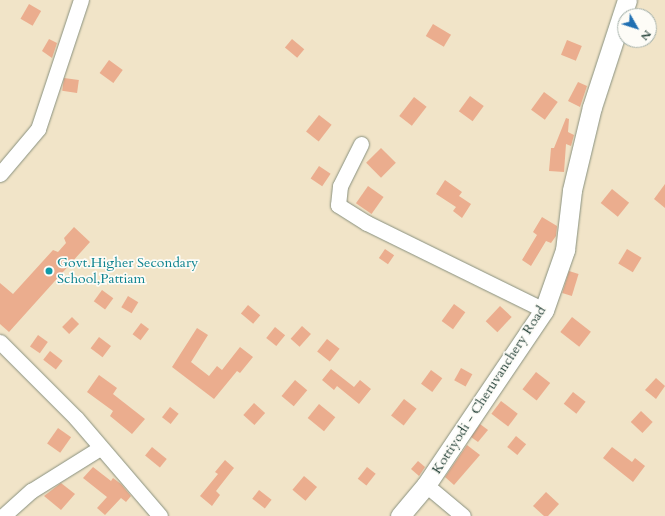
<!DOCTYPE html>
<html>
<head>
<meta charset="utf-8">
<style>
	body { margin:0 }
	#map { position:relative; width:665px; height:516px; overflow:hidden; background:#f1e4c8; font-family:Cardo,serif }
	div>[style] { position:absolute }
	[style*='--x'] { left:calc(var(--x)*1px); top:calc(var(--y)*1px); width:calc(var(--w)*1px); rotate:calc(var(--a)*1deg) }
	.building>* { inset:0; background:#ebad8e; transform-origin:0 0 }
	.roads { filter:drop-shadow(0 0 1px #88907e) drop-shadow(0 0 1px #88907e) }
	.minor>* { height:15px; margin:-7.5px; padding:0 7.5px; transform-origin:7.5px; border-radius:7.5px; background:#fff }
	.major>* { height:19px; margin:-9.5px; padding:0 9.5px; transform-origin:9.5px; border-radius:9.5px; background:#fff }
	.dots>* { width:11px; height:11px; translate:-50% -50%; box-sizing:border-box; border:2px solid #fdfcf7; border-radius:50% }
	span { translate:-50% -50%; white-space:nowrap; text-align:center; line-height:1.15; -webkit-text-stroke:3.5px #fdfcf7; paint-order:stroke }
	.culture-label { font-size:14px; color:#0d838f }
	.left { translate:0 -50%; text-align:left }
	.street-label { font-size:14px; color:#1f3d34 }
	.north { position:absolute; left:617px; top:8px; width:40px; height:40px; box-sizing:border-box; background:#fdfcf7; border:1px solid #a4b0a9; border-radius:50%; rotate:129deg; font-size:11px; font-weight:700; line-height:16px; text-align:center; color:#1f3d34 }
	.north::after { content:''; display:block; margin:auto; width:14px; height:18px; background:#1f6fb2; clip-path:polygon(50% 0,100% 100%,50% 72%,0 100%) }
</style>
</head>
<body>
<div id="map">
	<div class="building">
		<i style="left:29px;top:4px;width:14px;height:17px;rotate:30deg"></i>
		<i style="left:433px;top:24px;width:21px;height:14px;rotate:31deg"></i>
		<i style="clip-path:polygon(49px 39px,57px 43px,52px 58px,42px 51px)"></i>
		<i style="left:292px;top:39px;width:16px;height:11px;rotate:40deg"></i>
		<i style="left:567px;top:40px;width:16px;height:16px;rotate:22deg"></i>
		<i style="left:109px;top:60px;width:17px;height:16px;rotate:36deg"></i>
		<i style="left:64px;top:78px;width:15px;height:13px;rotate:8deg"></i>
		<i style="clip-path:polygon(578px 82px,587px 86px,580px 107px,568px 101px)"></i>
		<i style="left:544px;top:92px;width:17px;height:22px;rotate:36deg"></i>
		<i style="left:470px;top:96px;width:17px;height:19px;rotate:36deg"></i>
		<i style="left:414px;top:97px;width:16px;height:24px;rotate:38deg"></i>
		<i style="left:319px;top:115px;width:16px;height:21px;rotate:38deg"></i>
		<i style="clip-path:polygon(566px 118px,569px 119px,568px 132px,574px 135px,571px 146px,566px 144px,564px 172px,549px 171px,551px 148px,554px 148px)"></i>
		<i style="left:381px;top:148px;width:21px;height:21px;rotate:45deg"></i>
		<i style="left:319px;top:166px;width:14px;height:15px;rotate:34deg"></i>
		<i style="clip-path:polygon(445px 180px,462px 192px,459px 196px,471px 204px,462px 218px,453px 211px,456px 207px,436px 194px)"></i>
		<i style="clip-path:polygon(665px 184px,665px 208px,654px 199px)"></i>
		<i style="left:368px;top:186px;width:19px;height:21px;rotate:35deg"></i>
		<i style="left:612px;top:189px;width:22px;height:18px;rotate:39deg"></i>
		<i style="clip-path:polygon(542px 217px,557px 226px,556px 236px,551px 243px,546px 241px,531px 266px,522px 260px,537px 235px,533px 232px)"></i>
		<i style="clip-path:polygon(74px 227px,90px 242px,9px 332px,0 324px,0 283px,13px 294px,53px 250px,58px 252px,66px 243px,64px 238px)"></i>
		<i style="left:385px;top:249px;width:11px;height:11px;rotate:34deg"></i>
		<i style="left:627px;top:249px;width:17px;height:17px;rotate:31deg"></i>
		<i style="left:569px;top:271px;width:10px;height:23px;rotate:17deg"></i>
		<i style="left:102px;top:290px;width:14px;height:14px;rotate:36deg"></i>
		<i style="left:128px;top:296px;width:12px;height:13px;rotate:31deg"></i>
		<i style="left:454px;top:304px;width:14px;height:21px;rotate:36deg"></i>
		<i style="left:248px;top:305px;width:16px;height:11px;rotate:40deg"></i>
		<i style="left:500px;top:306px;width:16px;height:21px;rotate:43deg"></i>
		<i style="left:72px;top:317px;width:10px;height:14px;rotate:45deg"></i>
		<i style="left:572px;top:317px;width:24px;height:19px;rotate:38deg"></i>
		<i style="left:141px;top:323px;width:10px;height:14px;rotate:37deg"></i>
		<i style="left:302px;top:326px;width:12px;height:17px;rotate:42deg"></i>
		<i style="left:275px;top:327px;width:13px;height:14px;rotate:39deg"></i>
		<i style="clip-path:polygon(197px 328px,208px 335px,191px 362px,209px 376px,217px 366px,222px 370px,240px 347px,253px 357px,240px 373px,237px 371px,214px 399px,172px 367px)"></i>
		<i style="left:38px;top:335px;width:12px;height:14px;rotate:35deg"></i>
		<i style="left:99px;top:337px;width:15px;height:14px;rotate:37deg"></i>
		<i style="left:327px;top:339px;width:16px;height:16px;rotate:38deg"></i>
		<i style="left:50px;top:351px;width:16px;height:11px;rotate:38deg"></i>
		<i style="left:461px;top:368px;width:13px;height:14px;rotate:29deg"></i>
		<i style="clip-path:polygon(331px 369px,354px 387px,360px 380px,371px 389px,359px 404px,337px 386px,334px 390px,322px 380px)"></i>
		<i style="left:431px;top:370px;width:14px;height:17px;rotate:36deg"></i>
		<i style="left:536px;top:372px;width:18px;height:22px;rotate:38deg"></i>
		<i style="clip-path:polygon(99px 375px,117px 388px,113px 394px,145px 419px,132px 434px,110px 416px,113px 411px,87px 392px)"></i>
		<i style="clip-path:polygon(656px 378px,665px 386px,656px 399px,645px 390px)"></i>
		<i style="left:295px;top:380px;width:16px;height:21px;rotate:40deg"></i>
		<i style="left:573px;top:392px;width:16px;height:15px;rotate:38deg"></i>
		<i style="left:404px;top:399px;width:16px;height:21px;rotate:38deg"></i>
		<i style="left:501px;top:401px;width:21px;height:16px;rotate:37deg"></i>
		<i style="left:254px;top:403px;width:15px;height:16px;rotate:42deg"></i>
		<i style="left:319px;top:404px;width:21px;height:18px;rotate:39deg"></i>
		<i style="left:170px;top:407px;width:11px;height:13px;rotate:38deg"></i>
		<i style="left:641px;top:411px;width:16px;height:15px;rotate:43deg"></i>
		<i style="clip-path:polygon(480px 424px,488px 430px,478px 442px,471px 437px)"></i>
		<i style="left:58px;top:428px;width:16px;height:19px;rotate:35deg"></i>
		<i style="left:516px;top:436px;width:13px;height:14px;rotate:39deg"></i>
		<i style="clip-path:polygon(467px 445px,480px 455px,454px 485px,445px 477px)"></i>
		<i style="left:152px;top:447px;width:19px;height:11px;rotate:39deg"></i>
		<i style="clip-path:polygon(612px 447px,632px 462px,635px 458px,645px 466px,633px 482px,603px 458px)"></i>
		<i style="clip-path:polygon(225px 460px,234px 468px,216px 491px,220px 495px,212px 506px,200px 496px,218px 474px,215px 472px)"></i>
		<i style="clip-path:polygon(418px 461px,425px 467px,419px 476px,411px 469px)"></i>
		<i style="clip-path:polygon(93px 467px,111px 481px,113px 478px,121px 484px,131px 496px,126px 502px,121px 498px,105px 515px,97px 508px,107px 497px,83px 478px)"></i>
		<i style="left:367px;top:467px;width:11px;height:15px;rotate:38deg"></i>
		<i style="left:304px;top:476px;width:17px;height:18px;rotate:40deg"></i>
		<i style="clip-path:polygon(61px 483px,75px 494px,61px 510px,44px 496px)"></i>
		<i style="left:259px;top:490px;width:16px;height:11px;rotate:38deg"></i>
		<i style="clip-path:polygon(546px 492px,559px 504px,548px 516px,544px 516px,533px 506px)"></i>
	</div>
	<div class="roads">
		<div class="minor">
			<i style="--x:361;--y:144;--w:47;--a:116.6"></i>
			<i style="--x:340;--y:186;--w:19;--a:96"></i>
			<i style="--x:338;--y:205;--w:34;--a:32"></i>
			<i style="--x:367;--y:223;--w:197;--a:26.2"></i>
			<i style="--x:0;--y:174;--w:59;--a:-49.8"></i>
			<i style="--x:38;--y:129;--w:136;--a:-71.6"></i>
			<i style="--x:0;--y:342;--w:107;--a:45"></i>
			<i style="--x:76;--y:418;--w:129;--a:49.4"></i>
			<i style="--x:426;--y:485;--w:48;--a:40"></i>
			<i style="--x:3;--y:516;--w:38;--a:-42"></i>
			<i style="--x:31;--y:491;--w:81;--a:-31.9"></i>
		</div>
		<div class="major">
			<i style="--x:400;--y:516;--w:40;--a:-50"></i>
			<i style="--x:426;--y:485;--w:211;--a:-56"></i>
			<i style="--x:544;--y:310;--w:64;--a:-70.7"></i>
			<i style="--x:565;--y:250;--w:60;--a:-83.3"></i>
			<i style="--x:572;--y:190;--w:85;--a:-76.5"></i>
			<i style="--x:592;--y:107;--w:113;--a:-71.9"></i>
		</div>
	</div>
	<div class="dots">
		<i style="left:49px;top:271px;background:#0f9aa8"></i>
	</div>
	<div class="culture-label">
		<span class="left" style="left:57px;top:271px">Govt.Higher Secondary<br>School,Pattiam</span>
	</div>
	<div class="street-label">
		<span style="left:489px;top:390px;rotate:-57deg">Kottiyodi - Cheruvanchery Road</span>
	</div>
	<div class="north">N</div>
</div>
</body>
</html>
